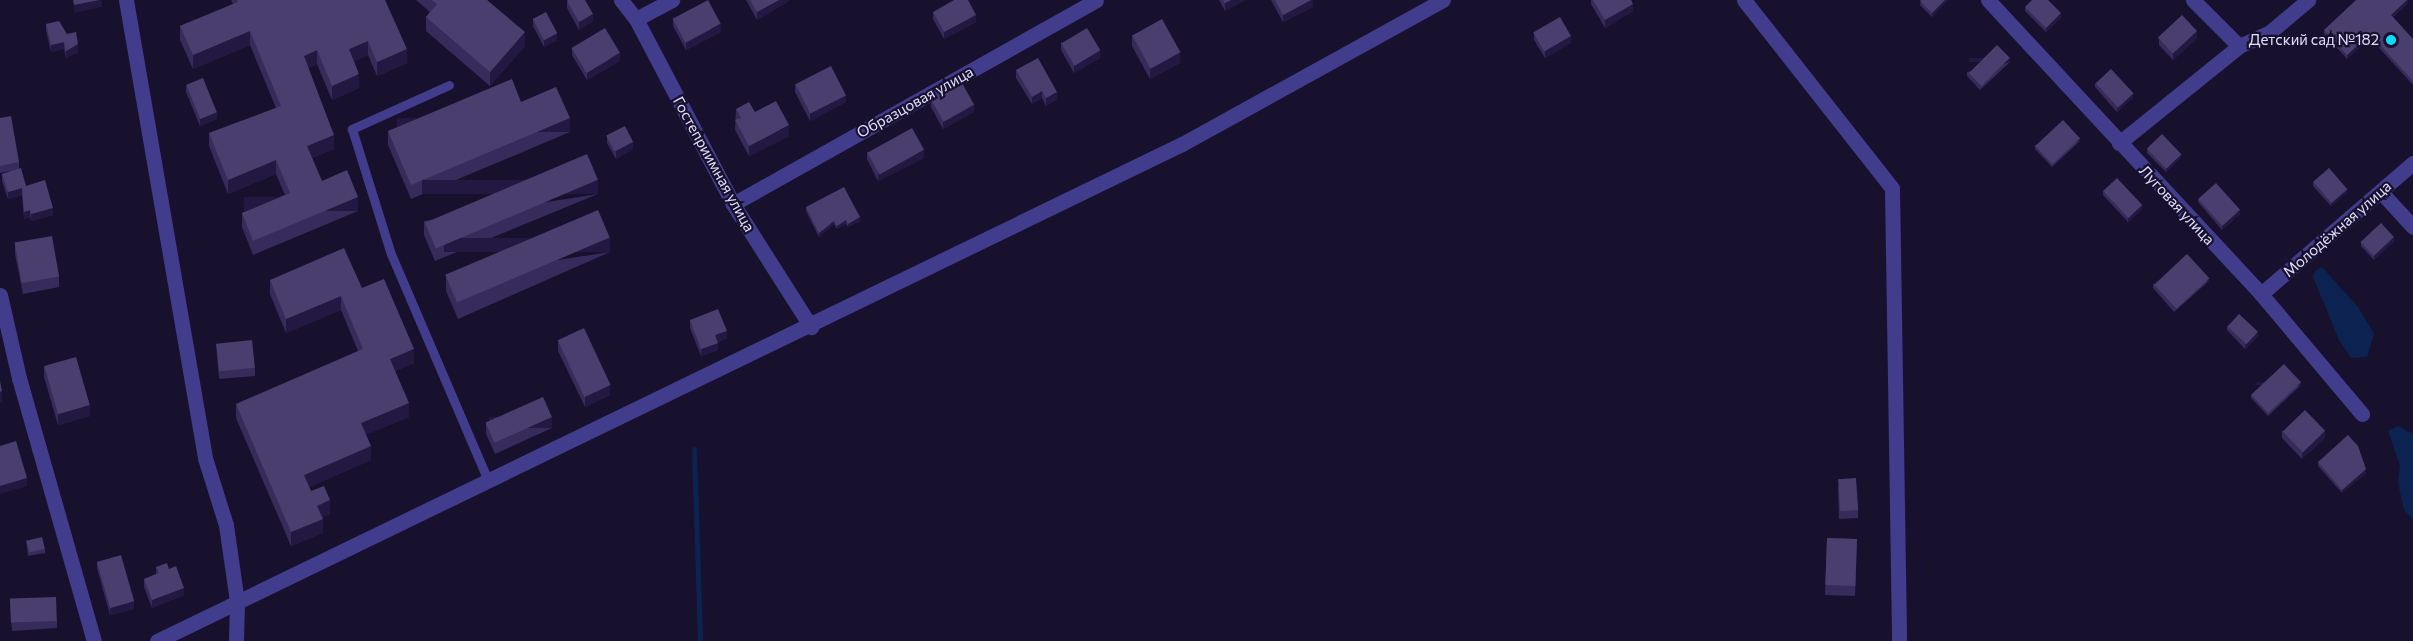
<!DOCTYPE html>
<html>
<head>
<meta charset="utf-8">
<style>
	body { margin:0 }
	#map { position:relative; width:2413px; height:641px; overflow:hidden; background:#17112e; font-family:Commissioner,sans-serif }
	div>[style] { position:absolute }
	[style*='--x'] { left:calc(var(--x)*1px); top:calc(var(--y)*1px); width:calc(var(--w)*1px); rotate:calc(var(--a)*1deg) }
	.water>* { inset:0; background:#0c2352 }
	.stream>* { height:5px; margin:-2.5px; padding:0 2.5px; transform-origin:2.5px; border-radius:2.5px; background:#0c2352 }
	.lane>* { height:9px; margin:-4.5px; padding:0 4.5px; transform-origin:4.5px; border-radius:4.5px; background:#423c8d }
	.street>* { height:15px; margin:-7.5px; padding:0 7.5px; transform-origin:7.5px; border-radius:7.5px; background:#423c8d }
	.wall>* { inset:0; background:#362b5b; transform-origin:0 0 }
	.shaded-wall>* { inset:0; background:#221842; transform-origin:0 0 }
	.building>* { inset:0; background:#493e6d; transform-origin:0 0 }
	.dots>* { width:16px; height:16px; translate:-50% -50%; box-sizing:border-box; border:3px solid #17112e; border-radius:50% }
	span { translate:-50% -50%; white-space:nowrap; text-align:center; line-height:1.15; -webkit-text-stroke:4.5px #17112e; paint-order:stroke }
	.poi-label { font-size:15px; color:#e3deff }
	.right { translate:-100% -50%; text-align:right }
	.street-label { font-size:15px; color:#e3deff }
</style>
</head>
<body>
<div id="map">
	<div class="water">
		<i style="clip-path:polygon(2322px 267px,2358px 307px,2374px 334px,2367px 357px,2351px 358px,2339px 340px,2313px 277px,2315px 271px)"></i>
		<i style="clip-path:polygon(2398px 426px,2413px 434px,2413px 519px,2404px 510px,2398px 483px,2400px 465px,2388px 431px)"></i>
	</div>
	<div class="stream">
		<i style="--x:694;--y:449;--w:192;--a:88.2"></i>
	</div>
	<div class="lane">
		<i style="--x:449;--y:85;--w:107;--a:155.6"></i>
		<i style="--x:352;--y:129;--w:131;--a:72.7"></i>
		<i style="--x:391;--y:254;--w:246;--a:66.8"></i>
	</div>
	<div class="street">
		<i style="--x:126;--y:0;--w:465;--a:80.2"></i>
		<i style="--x:205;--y:458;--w:70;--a:72.6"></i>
		<i style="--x:226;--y:525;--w:77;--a:81.8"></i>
		<i style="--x:237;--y:601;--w:40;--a:91.4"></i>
		<i style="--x:621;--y:0;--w:24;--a:52"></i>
		<i style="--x:636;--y:19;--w:209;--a:62.3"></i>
		<i style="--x:733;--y:204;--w:146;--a:57.6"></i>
		<i style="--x:1744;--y:0;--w:239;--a:51.8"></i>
		<i style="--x:1892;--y:188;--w:453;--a:89.1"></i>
		<i style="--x:1988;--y:0;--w:401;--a:47.1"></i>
		<i style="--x:2261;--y:294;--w:157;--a:49.9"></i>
		<i style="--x:2193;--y:0;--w:65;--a:45"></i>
		<i style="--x:636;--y:19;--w:41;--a:-27.8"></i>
		<i style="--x:2119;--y:143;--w:154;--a:-38.9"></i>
		<i style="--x:2239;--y:46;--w:34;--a:-24"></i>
		<i style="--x:2270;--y:32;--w:50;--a:-40.1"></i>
		<i style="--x:2381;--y:192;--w:47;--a:47.6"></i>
		<i style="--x:733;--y:204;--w:416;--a:-29.3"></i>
		<i style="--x:2261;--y:294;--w:201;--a:-40.8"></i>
		<i style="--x:0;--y:295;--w:85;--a:77.1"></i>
		<i style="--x:19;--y:378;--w:273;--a:74.1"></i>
		<i style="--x:157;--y:641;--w:1139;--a:-25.87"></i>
		<i style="--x:1182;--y:144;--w:298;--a:-28.9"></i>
	</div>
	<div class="wall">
		<i style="clip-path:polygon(231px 0,385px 0,407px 63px,377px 76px,368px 55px,354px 61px,359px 88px,332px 100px,317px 64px,308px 68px,334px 149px,312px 158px,322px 181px,358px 211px,253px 255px,242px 227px,242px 213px,285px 195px,276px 174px,228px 194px,209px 146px,209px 133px,276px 108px,250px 45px,193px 69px,180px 40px,180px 26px,233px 4px)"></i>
		<i style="clip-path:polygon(416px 0,487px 0,525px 46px,490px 86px,426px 31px,426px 17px,430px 12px)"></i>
		<i style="clip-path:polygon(746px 0,789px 0,789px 1px,757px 20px)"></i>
		<i style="clip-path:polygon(1219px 0,1245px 0,1225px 11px)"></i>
		<i style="clip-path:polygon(1271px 0,1313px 0,1313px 7px,1283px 22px)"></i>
		<i style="clip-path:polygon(1591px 0,1631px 0,1633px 11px,1605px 28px,1591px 4px)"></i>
		<i style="clip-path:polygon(1921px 0,1948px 0,1932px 17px,1920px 5px)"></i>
		<i style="clip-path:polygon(2408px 0,2408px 3px,2393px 17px,2413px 39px,2413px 85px,2370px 38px,2347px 59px,2324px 34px,2324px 30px)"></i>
		<i style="clip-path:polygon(567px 1px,593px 21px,579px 30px,567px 8px)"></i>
		<i style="clip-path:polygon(2025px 7px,2061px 17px,2046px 32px,2025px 11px)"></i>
		<i style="clip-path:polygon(933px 12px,976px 22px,944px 39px,933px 19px)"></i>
		<i style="clip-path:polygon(533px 19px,557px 40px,544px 47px,533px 26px)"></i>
		<i style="clip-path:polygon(673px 19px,721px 32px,686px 50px,673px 26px)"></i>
		<i style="clip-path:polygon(46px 24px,67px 34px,78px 52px,66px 58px,64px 49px,51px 52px,46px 31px)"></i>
		<i style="clip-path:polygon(1534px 33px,1571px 43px,1545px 58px,1534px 40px)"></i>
		<i style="clip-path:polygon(1132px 35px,1180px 63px,1150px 79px,1132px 46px)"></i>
		<i style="clip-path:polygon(2159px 38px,2197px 38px,2173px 60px,2159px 45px)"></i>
		<i style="clip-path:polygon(1061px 42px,1100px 58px,1074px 73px,1061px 50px)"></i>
		<i style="clip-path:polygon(572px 48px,620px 61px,587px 80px,572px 55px)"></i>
		<i style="clip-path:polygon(2010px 62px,1980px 90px,1967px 76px,1967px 72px)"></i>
		<i style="clip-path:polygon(1016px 70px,1057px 99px,1046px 106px,1042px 98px,1032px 104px,1016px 78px)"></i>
		<i style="clip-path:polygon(2095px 83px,2133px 97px,2117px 112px,2095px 87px)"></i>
		<i style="clip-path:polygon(795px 84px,846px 102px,810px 121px,795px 92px)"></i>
		<i style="clip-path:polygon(186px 85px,217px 119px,200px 126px,186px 92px)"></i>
		<i style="clip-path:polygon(931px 99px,974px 112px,943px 129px,931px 107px)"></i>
		<i style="clip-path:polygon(521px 102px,570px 132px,411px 199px,388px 145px,388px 131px)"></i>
		<i style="clip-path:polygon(736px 109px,755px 112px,789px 136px,749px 156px,735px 130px)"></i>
		<i style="clip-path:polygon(0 118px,19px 162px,19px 169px,26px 186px,53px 215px,31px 221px,30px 217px,24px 219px,22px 195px,8px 199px,2px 181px,2px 174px,11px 171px,0 173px)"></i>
		<i style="clip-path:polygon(607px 136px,633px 149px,616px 159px,607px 143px)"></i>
		<i style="clip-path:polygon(2080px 141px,2052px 167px,2035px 149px,2035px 145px)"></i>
		<i style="clip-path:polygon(2147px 149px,2181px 157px,2166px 172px,2147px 153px)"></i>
		<i style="clip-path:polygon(867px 152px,924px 158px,878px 181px,867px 159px)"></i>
		<i style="clip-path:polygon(2313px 182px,2347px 192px,2331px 206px,2313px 186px)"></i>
		<i style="clip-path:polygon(2103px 191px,2142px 209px,2128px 222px,2103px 195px)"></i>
		<i style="clip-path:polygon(598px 194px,435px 261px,424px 235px,424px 221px)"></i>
		<i style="clip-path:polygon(2198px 199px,2240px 214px,2222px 230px,2198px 202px)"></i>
		<i style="clip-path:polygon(806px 207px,860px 221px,848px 227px,846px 224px,837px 229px,834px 224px,819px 237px,806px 211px)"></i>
		<i style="clip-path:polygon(2394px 241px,2374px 260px,2361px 246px,2361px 242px)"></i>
		<i style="clip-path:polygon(15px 243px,59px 276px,59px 287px,23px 294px,15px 254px)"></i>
		<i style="clip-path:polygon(610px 252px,458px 319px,446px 291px,446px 277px)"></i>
		<i style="clip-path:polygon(270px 280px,362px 288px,414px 363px,395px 371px,409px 417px,366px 434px,371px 460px,309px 487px,311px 491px,330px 514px,322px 518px,323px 533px,291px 546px,236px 418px,236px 404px,358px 351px,341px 310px,286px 333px,270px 294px)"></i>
		<i style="clip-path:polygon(2209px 281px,2174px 312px,2153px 288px,2153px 284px)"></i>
		<i style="clip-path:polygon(690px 320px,727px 338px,718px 342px,718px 350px,701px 356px,690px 328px)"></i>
		<i style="clip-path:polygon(2227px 326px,2258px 336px,2245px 349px,2227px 330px)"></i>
		<i style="clip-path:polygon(558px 340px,610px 395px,585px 407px,558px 351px)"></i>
		<i style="clip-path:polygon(216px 344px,255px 368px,255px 376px,219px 379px)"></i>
		<i style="clip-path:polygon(44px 366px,90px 416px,58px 425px,44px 377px)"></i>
		<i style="clip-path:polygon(2301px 385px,2268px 416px,2251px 398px,2251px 395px)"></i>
		<i style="clip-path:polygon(486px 423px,552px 428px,495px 454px,486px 434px)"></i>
		<i style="clip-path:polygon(2282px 431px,2325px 438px,2302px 459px,2282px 438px)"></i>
		<i style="clip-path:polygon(2318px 462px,2366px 473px,2342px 493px,2318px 466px)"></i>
		<i style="clip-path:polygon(1838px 486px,1858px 510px,1858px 518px,1839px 519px)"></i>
		<i style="left:1827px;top:538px;width:30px;height:57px;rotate:2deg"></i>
		<i style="clip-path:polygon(26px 540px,45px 549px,45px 553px,28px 556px)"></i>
		<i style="clip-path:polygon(97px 561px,134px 609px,110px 615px,97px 568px)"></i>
		<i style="clip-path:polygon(156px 567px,169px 569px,184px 595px,152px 608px,144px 587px,144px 579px,156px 574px)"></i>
		<i style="clip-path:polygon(10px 600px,57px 621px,57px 628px,12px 631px)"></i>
	</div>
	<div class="shaded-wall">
		<i style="clip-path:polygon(102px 0,102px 7px,74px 13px,74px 5px)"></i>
		<i style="clip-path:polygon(779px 0,789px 0,789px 1px,757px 20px,757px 12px)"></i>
		<i style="clip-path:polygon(1231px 0,1245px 0,1225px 11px,1225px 3px)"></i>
		<i style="clip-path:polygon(1311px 0,1313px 0,1313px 7px,1283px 22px,1283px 15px)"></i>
		<i style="clip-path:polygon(1945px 0,1948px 0,1932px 17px,1932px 13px)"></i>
		<i style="clip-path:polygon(2407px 0,2408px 0,2408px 3px,2391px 18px,2391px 15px)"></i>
		<i style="clip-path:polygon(1633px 4px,1633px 11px,1605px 28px,1605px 20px)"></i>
		<i style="clip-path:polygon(2061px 13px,2061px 17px,2046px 32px,2046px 28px)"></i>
		<i style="clip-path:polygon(593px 14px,593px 21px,579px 30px,579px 22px)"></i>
		<i style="clip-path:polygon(976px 15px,976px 22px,944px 39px,944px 32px)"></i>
		<i style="clip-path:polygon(721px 24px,721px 32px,686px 50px,686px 43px)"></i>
		<i style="clip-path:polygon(250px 31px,250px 45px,193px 69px,193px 55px)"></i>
		<i style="clip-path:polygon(2197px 31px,2197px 38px,2173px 60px,2173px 53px)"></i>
		<i style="clip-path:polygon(525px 32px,525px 46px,490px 86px,490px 72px)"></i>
		<i style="clip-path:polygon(557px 33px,557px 40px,544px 47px,544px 40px)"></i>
		<i style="clip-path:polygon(2370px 34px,2370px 38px,2347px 59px,2347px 55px)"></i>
		<i style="clip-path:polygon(1571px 36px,1571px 43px,1545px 58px,1545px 51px)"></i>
		<i style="clip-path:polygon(368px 41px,368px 55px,349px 63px,349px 49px)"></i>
		<i style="clip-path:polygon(64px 42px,64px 49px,51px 52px,51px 45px)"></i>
		<i style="clip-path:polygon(78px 44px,78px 52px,66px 58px,66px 51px)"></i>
		<i style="clip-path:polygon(407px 49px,407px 63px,377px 76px,377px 62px)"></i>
		<i style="clip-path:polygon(317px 50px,317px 64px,304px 70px,304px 56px)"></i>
		<i style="clip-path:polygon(1100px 50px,1100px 58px,1074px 73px,1074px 65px)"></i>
		<i style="clip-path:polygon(1180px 52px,1180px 63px,1150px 79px,1150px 68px)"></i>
		<i style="clip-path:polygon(620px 53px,620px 61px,587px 80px,587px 73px)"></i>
		<i style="left:2010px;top:58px;width:4px;height:41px;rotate:90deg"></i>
		<i style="clip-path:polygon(359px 74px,359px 88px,332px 100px,332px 86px)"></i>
		<i style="clip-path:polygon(1042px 91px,1042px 98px,1032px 104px,1032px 97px)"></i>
		<i style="clip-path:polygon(1057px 92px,1057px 99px,1046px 106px,1046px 98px)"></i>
		<i style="clip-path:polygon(2133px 93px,2133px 97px,2117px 112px,2117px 108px)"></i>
		<i style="clip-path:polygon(846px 95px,846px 102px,810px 121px,810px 113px)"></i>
		<i style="clip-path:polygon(974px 105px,974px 112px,943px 129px,943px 122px)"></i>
		<i style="clip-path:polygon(217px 112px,217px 119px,200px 126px,200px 119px)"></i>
		<i style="left:570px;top:118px;width:14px;height:173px;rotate:90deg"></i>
		<i style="clip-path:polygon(789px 125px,789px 136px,749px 156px,749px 146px)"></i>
		<i style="clip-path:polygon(334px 135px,334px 149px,307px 160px,307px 146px)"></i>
		<i style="left:2080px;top:138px;width:3px;height:38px;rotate:90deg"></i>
		<i style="clip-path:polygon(633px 142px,633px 149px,616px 159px,616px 151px)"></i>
		<i style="clip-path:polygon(924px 150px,924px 158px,878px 181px,878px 174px)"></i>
		<i style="clip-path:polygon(2181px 154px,2181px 157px,2166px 172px,2166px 168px)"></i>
		<i style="clip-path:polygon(276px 160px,276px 174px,228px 194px,228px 180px)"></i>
		<i style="left:598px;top:180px;width:14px;height:176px;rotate:90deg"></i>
		<i style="clip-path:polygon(22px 188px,22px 195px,8px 199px,8px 192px)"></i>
		<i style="clip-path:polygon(2347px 189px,2347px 192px,2331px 206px,2331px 202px)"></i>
		<i style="left:358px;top:197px;width:14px;height:114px;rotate:90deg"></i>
		<i style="clip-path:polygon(2142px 205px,2142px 209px,2128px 222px,2128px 218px)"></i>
		<i style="clip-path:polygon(53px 208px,53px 215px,31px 221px,31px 214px)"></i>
		<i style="clip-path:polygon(30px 210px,30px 217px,24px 219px,24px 212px)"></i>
		<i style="clip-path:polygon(2240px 210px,2240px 214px,2222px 230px,2222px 226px)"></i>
		<i style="clip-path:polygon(860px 217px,860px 221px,848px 227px,848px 224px)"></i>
		<i style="clip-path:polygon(846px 220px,846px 224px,837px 229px,837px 226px)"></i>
		<i style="clip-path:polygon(834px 221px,834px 224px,819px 237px,819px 233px)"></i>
		<i style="clip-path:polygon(2394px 237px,2394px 241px,2374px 260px,2374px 256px)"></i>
		<i style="left:610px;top:238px;width:14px;height:166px;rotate:90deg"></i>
		<i style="left:2209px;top:278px;width:3px;height:47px;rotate:90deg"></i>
		<i style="clip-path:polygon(341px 296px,341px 310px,286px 333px,286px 319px)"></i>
		<i style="clip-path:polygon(727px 331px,727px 338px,715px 343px,715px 335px)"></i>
		<i style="clip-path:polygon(2258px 332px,2258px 336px,2245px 349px,2245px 345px)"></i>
		<i style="clip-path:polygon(718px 343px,718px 350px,701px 356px,701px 349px)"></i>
		<i style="clip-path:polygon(414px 349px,414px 363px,390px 373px,390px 359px)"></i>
		<i style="left:2301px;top:382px;width:3px;height:45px;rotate:90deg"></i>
		<i style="clip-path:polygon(610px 385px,610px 395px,585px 407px,585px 396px)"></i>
		<i style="clip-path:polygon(2px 391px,2px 402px,0 403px,0 392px)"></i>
		<i style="clip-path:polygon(409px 403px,409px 417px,361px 437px,361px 423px)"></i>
		<i style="clip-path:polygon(90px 405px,90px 416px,58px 425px,58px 414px)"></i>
		<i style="left:552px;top:417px;width:11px;height:63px;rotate:90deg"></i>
		<i style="clip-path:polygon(2325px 431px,2325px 438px,2302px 459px,2302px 452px)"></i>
		<i style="clip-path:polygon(371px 446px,371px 460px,304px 489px,304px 475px)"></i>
		<i style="clip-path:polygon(2366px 469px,2366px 473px,2342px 493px,2342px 490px)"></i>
		<i style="clip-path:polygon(27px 478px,27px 486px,0 494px,0 486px)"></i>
		<i style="clip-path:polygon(330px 500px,330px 514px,317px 520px,317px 506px)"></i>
		<i style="clip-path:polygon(323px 519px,323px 533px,291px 546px,291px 532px)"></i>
		<i style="clip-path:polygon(184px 588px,184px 595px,152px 608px,152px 600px)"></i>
		<i style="clip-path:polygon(134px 601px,134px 609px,110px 615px,110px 608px)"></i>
	</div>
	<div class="building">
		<i style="clip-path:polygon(73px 0,100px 0,74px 5px)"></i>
		<i style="clip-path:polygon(237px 0,385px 0,407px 49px,377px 62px,368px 41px,349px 49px,359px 74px,332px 86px,317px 50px,304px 56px,334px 135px,307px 146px,322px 181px,347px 170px,358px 197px,253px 241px,242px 213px,290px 193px,276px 160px,228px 180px,209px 133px,281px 106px,250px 31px,193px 55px,180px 26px,238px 2px)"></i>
		<i style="clip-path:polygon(432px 0,487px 0,525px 32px,490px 72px,426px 17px,437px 4px)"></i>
		<i style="clip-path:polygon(568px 0,585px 0,593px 14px,579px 22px,567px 1px)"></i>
		<i style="left:708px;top:0;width:27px;height:40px;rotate:62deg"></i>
		<i style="clip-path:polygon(750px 0,779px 0,757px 12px)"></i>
		<i style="clip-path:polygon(954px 0,968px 0,976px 15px,944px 32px,933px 12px)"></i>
		<i style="clip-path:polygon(1223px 0,1231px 0,1225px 3px)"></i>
		<i style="clip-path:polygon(1275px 0,1311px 0,1283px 15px)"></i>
		<i style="clip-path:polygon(1593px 0,1631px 0,1633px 4px,1605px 20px)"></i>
		<i style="clip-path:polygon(1921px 0,1945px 0,1932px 13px,1920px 1px)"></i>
		<i style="clip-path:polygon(2032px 0,2048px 0,2061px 13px,2046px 28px,2025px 7px)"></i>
		<i style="clip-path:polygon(2356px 0,2407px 0,2391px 15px,2413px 39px,2413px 81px,2370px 34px,2347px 55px,2324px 30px)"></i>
		<i style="left:546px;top:12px;width:24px;height:15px;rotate:62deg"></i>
		<i style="left:2182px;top:15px;width:22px;height:33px;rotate:47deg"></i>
		<i style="left:1560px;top:17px;width:22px;height:31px;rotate:60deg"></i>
		<i style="left:1162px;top:19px;width:38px;height:34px;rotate:61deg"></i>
		<i style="clip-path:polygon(59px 21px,67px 34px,76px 32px,78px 44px,66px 51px,64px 42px,51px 45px,46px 24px)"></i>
		<i style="left:605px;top:28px;width:29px;height:39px;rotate:59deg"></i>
		<i style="left:1087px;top:28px;width:26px;height:30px;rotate:59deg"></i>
		<i style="left:1997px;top:45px;width:18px;height:40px;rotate:45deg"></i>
		<i style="clip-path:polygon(1038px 58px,1057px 92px,1046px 98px,1042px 91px,1032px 97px,1016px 70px)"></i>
		<i style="left:831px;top:66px;width:33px;height:40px;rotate:63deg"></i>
		<i style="left:2111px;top:69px;width:33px;height:21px;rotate:47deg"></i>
		<i style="left:203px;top:78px;width:37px;height:18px;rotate:68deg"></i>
		<i style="clip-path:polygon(512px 79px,521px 102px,556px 87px,570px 118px,411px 185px,388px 131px)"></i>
		<i style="left:962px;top:83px;width:25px;height:35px;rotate:61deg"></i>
		<i style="clip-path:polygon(776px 101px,789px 125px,749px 146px,735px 120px,741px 118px,736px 109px,749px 102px,755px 112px)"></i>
		<i style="clip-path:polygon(11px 116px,19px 162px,0 166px,0 118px)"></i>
		<i style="left:2063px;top:120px;width:25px;height:38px;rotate:47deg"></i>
		<i style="left:625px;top:126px;width:18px;height:21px;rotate:63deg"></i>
		<i style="left:912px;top:128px;width:25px;height:51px;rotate:61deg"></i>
		<i style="left:2162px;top:134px;width:28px;height:21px;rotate:46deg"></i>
		<i style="left:587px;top:154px;width:28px;height:176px;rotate:67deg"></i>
		<i style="clip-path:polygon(21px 168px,26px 186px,45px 180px,53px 208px,31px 214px,30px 210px,24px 212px,22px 188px,8px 192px,2px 174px)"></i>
		<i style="left:2329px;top:168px;width:28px;height:21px;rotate:49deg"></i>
		<i style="left:2117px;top:178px;width:37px;height:19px;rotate:47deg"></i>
		<i style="left:2216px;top:183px;width:36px;height:24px;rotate:48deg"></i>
		<i style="clip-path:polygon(844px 187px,860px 217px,848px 224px,846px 220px,837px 226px,834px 221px,819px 233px,806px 207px)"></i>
		<i style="left:598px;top:210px;width:30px;height:166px;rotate:67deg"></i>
		<i style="left:2381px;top:223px;width:19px;height:28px;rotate:47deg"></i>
		<i style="left:52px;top:236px;width:41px;height:38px;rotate:80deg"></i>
		<i style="clip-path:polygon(344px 248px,362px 288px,384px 279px,414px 349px,390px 359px,409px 403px,361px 423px,371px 446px,304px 475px,311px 491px,324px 486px,330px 500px,317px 506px,323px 519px,291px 532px,236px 404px,363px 349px,341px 296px,286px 319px,270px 280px)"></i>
		<i style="left:2187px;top:254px;width:33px;height:45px;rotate:47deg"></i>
		<i style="clip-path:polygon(718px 309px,727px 331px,715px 335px,718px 343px,701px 349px,690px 320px)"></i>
		<i style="left:2239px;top:314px;width:26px;height:17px;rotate:43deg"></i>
		<i style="left:584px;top:328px;width:63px;height:29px;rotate:65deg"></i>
		<i style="left:252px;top:340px;width:28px;height:36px;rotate:84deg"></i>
		<i style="left:76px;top:357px;width:50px;height:33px;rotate:74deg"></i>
		<i style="left:2284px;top:364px;width:25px;height:45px;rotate:47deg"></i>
		<i style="clip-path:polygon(0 381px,2px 391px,0 392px)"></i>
		<i style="left:543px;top:397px;width:22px;height:63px;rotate:66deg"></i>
		<i style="left:2305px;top:410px;width:29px;height:31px;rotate:46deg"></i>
		<i style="clip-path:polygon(2348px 435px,2358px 446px,2366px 469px,2342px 490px,2318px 462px)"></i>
		<i style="clip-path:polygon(16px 441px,27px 478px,0 486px,0 446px)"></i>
		<i style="left:1856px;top:478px;width:32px;height:18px;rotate:86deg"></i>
		<i style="left:42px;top:537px;width:12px;height:16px;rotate:76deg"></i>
		<i style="left:1827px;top:538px;width:30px;height:47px;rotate:2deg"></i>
		<i style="left:121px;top:555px;width:48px;height:25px;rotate:74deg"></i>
		<i style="clip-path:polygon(167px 563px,169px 569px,176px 566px,184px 588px,152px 600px,144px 579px,159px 573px,156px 567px)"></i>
		<i style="left:56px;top:597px;width:24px;height:46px;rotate:88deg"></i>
	</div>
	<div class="dots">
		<i style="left:2391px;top:40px;background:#0addff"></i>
	</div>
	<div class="poi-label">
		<span class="right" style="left:2379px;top:40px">Детский сад №182</span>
	</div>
	<div class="street-label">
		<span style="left:915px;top:102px;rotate:-29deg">Образцовая улица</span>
		<span style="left:714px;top:164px;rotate:61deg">Гостеприимная улица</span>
		<span style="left:2177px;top:205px;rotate:47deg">Луговая улица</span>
		<span style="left:2337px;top:229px;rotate:-41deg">Молодёжная улица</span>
	</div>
</div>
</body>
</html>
